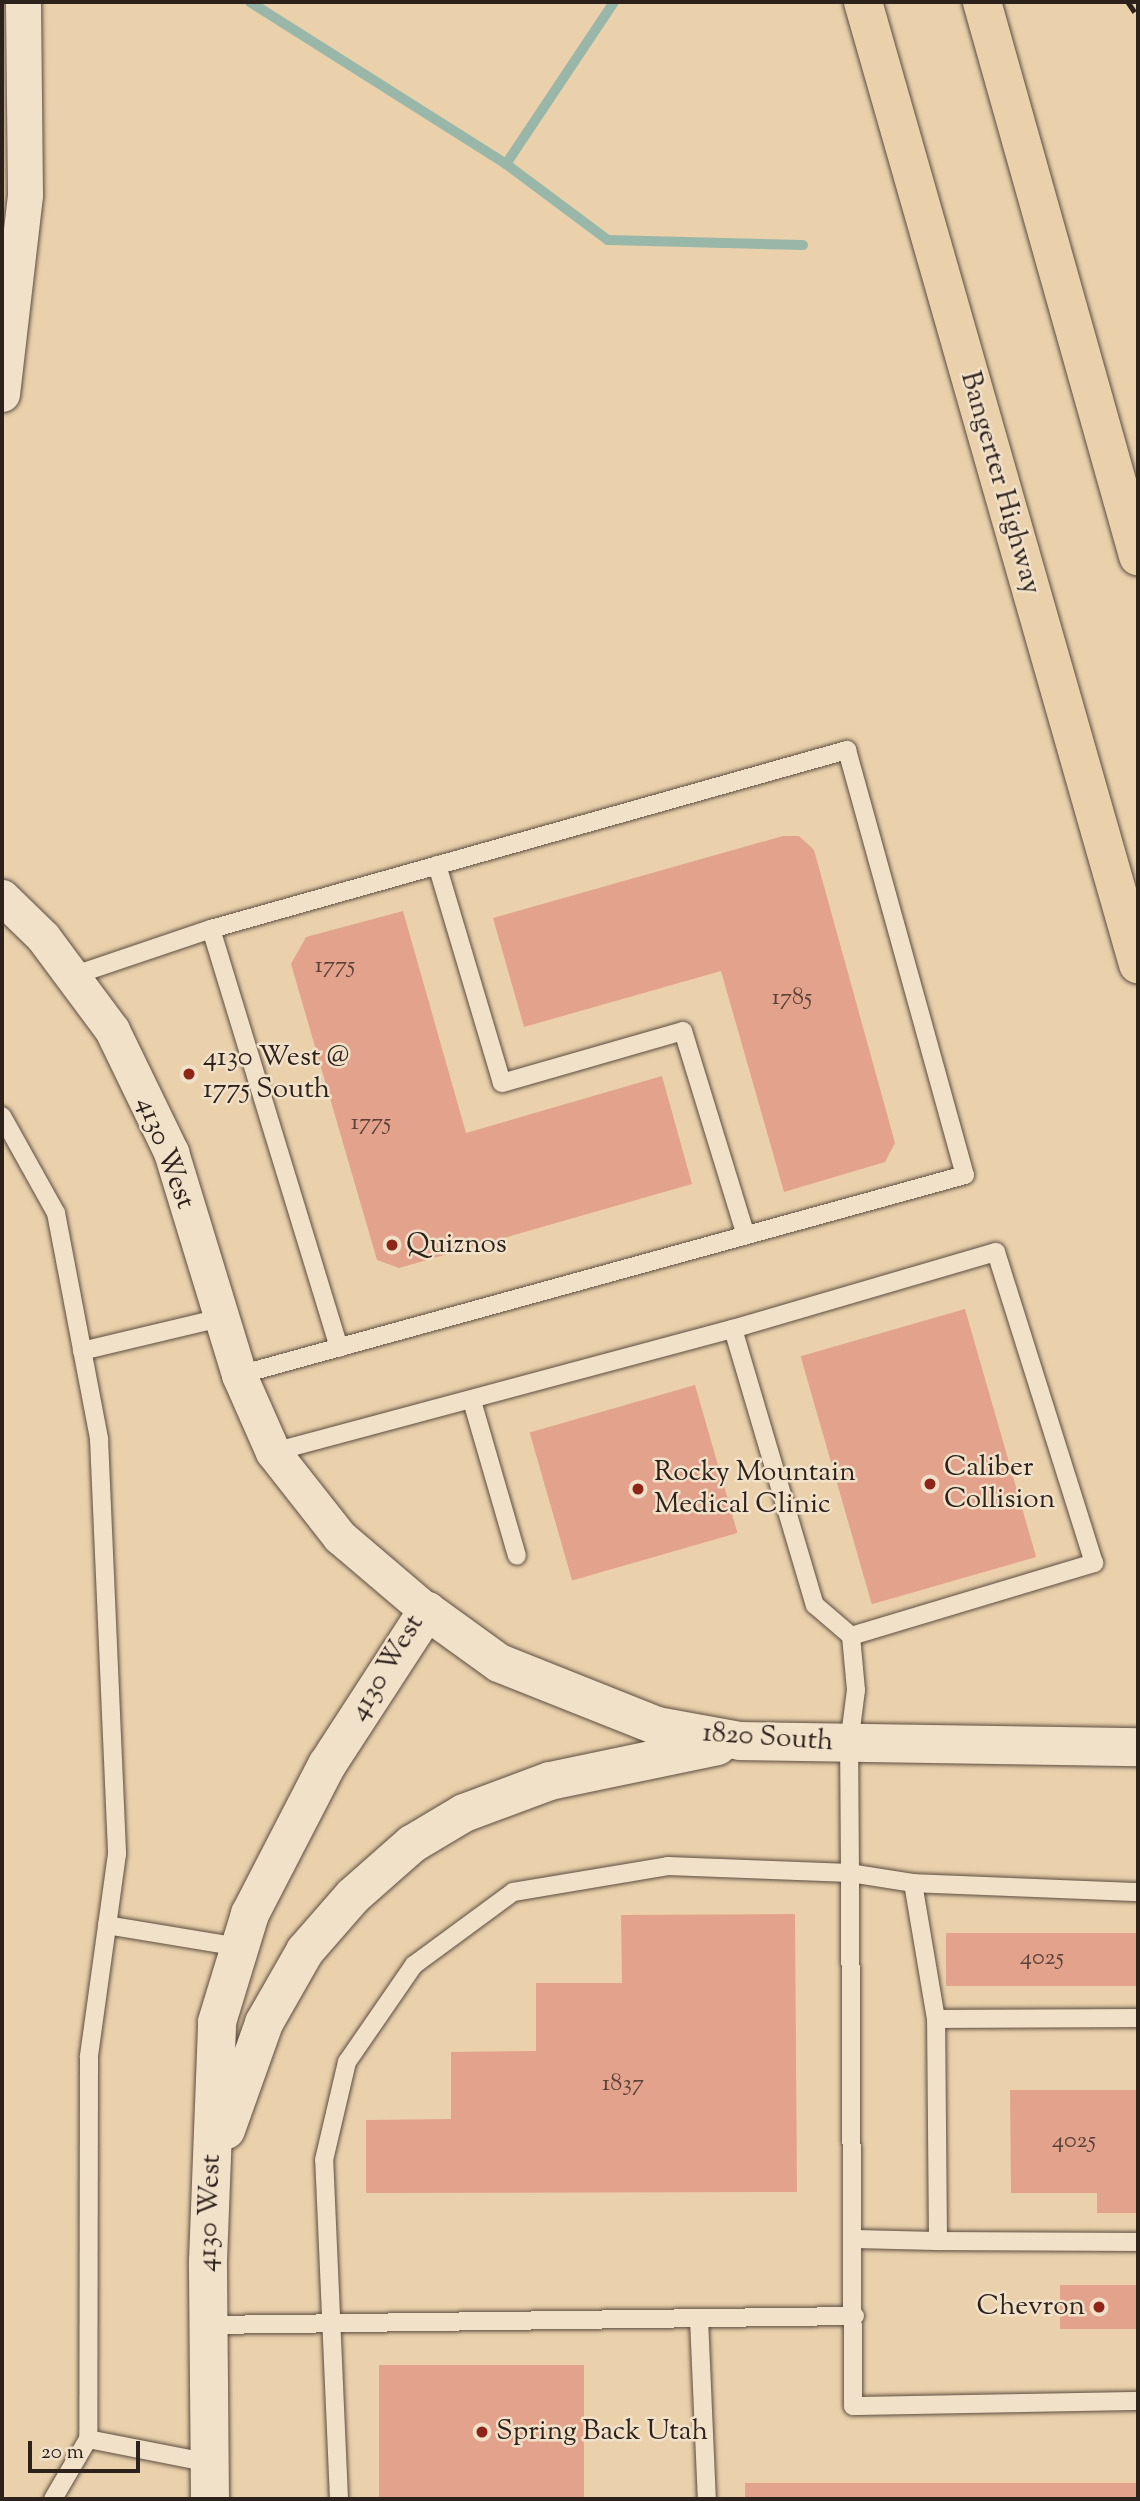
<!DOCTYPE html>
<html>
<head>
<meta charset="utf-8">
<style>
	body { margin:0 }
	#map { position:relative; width:1140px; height:2501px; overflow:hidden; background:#ead1ac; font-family:"Sorts Mill Goudy",serif }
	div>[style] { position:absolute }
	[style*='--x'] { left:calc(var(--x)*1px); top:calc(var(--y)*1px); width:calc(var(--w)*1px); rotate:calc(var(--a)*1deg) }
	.stream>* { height:10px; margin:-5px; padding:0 5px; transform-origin:5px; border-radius:5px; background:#98b7a8 }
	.building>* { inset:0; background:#e3a28b; transform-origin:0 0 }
	.roads { filter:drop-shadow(0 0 2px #5c4d40) drop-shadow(0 0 2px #5c4d40) }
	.service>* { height:18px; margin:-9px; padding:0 9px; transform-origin:9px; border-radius:9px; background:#f1e1c9 }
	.minor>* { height:35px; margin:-17.5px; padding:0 17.5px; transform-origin:17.5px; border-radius:17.5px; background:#f1e1c9 }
	.tertiary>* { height:38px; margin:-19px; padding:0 19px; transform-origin:19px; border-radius:19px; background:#f1e1c9 }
	.trunk>* { height:38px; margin:-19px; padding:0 19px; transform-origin:19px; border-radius:19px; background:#ead1ac }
	.rail>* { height:5px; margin-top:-2.5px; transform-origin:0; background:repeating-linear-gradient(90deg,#2d211c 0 12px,transparent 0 24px) }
	.dots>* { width:19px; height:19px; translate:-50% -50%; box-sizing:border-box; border:4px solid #f1e1c9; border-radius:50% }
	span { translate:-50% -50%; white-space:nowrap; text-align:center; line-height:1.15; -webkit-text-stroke:5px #f1e1c9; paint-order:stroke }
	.number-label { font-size:24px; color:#5a4138 }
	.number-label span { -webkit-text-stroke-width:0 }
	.street-label { font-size:28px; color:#2d211c }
	.poi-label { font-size:28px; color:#2d211c }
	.left { translate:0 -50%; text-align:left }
	.right { translate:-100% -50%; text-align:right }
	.frame { position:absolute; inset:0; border:4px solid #2d211c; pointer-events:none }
	.scale { position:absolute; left:28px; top:2441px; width:112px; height:32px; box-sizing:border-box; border:4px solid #2d211c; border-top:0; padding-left:9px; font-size:21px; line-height:24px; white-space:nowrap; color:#2d211c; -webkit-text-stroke:5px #f1e1c9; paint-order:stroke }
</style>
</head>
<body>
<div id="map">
	<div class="stream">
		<i style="--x:250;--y:2;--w:303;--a:32.3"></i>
		<i style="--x:506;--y:164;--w:127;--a:36.7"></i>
		<i style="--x:608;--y:240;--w:195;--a:1.5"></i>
		<i style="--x:506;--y:164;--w:195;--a:-56.3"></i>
	</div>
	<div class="building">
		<i style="clip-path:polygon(783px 836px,799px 836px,814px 850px,895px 1143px,885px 1162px,784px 1192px,721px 971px,524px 1027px,493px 918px)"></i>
		<i style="clip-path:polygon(403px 911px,466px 1133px,662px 1076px,692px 1184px,399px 1268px,377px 1260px,291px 964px,306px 937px)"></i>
		<i style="left:965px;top:1309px;width:258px;height:171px;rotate:74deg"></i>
		<i style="left:695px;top:1385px;width:154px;height:172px;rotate:74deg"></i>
		<i style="clip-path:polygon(795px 1914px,797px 2192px,366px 2193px,366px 2120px,451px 2119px,451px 2052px,536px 2051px,536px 1983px,622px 1983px,621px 1915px)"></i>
		<i style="left:946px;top:1933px;width:192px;height:53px"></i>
		<i style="clip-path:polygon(1010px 2090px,1138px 2090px,1138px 2213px,1097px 2213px,1097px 2193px,1011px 2193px)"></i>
		<i style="left:1060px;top:2285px;width:77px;height:44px"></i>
		<i style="left:379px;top:2365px;width:205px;height:134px"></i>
		<i style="left:1138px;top:2483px;width:16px;height:393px;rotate:90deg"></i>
	</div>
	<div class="roads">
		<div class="service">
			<i style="--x:437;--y:865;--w:227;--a:73.4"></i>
			<i style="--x:502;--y:1083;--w:188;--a:-16"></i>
			<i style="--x:683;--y:1031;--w:211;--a:72.9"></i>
			<i style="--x:211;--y:929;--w:438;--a:73"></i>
			<i style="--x:72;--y:976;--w:147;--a:-18.7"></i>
			<i style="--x:211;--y:929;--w:661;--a:-15.72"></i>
			<i style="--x:847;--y:750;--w:441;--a:74.5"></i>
			<i style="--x:965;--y:1175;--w:753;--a:164.6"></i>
			<i style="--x:2;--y:1116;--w:111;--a:60.9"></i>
			<i style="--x:56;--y:1213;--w:230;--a:79.2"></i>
			<i style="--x:99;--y:1439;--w:415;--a:87.5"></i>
			<i style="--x:117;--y:1854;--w:205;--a:97.9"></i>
			<i style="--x:89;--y:2057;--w:382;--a:90.1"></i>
			<i style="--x:88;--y:2439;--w:124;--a:11.1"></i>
			<i style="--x:82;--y:1351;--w:143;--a:-13.4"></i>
			<i style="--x:472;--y:1401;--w:161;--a:73.8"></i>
			<i style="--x:273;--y:1452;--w:476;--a:-15"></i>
			<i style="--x:733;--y:1329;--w:288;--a:73.5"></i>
			<i style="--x:815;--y:1605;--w:48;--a:40.7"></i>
			<i style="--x:913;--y:1883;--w:225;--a:2.3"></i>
			<i style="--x:107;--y:1925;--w:135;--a:9.4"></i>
			<i style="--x:936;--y:2019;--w:202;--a:-0.3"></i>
			<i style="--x:854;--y:2239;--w:84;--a:1.4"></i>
			<i style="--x:938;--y:2241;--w:222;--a:-90.5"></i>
			<i style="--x:936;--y:2019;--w:138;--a:-99.6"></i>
			<i style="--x:913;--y:1883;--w:64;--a:-171"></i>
			<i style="--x:850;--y:1873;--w:533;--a:89.68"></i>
			<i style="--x:853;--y:2406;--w:285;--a:-1"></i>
			<i style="--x:938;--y:2241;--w:200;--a:0.3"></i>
			<i style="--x:699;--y:2319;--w:180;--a:87.5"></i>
			<i style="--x:209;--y:2325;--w:646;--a:-0.8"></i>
			<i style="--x:53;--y:2499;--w:69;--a:-59.7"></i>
			<i style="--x:339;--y:2499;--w:339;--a:-92.5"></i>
			<i style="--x:324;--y:2160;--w:101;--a:-76.8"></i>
			<i style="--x:347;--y:2062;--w:118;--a:-55.4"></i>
			<i style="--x:414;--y:1965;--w:123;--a:-36.4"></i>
			<i style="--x:513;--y:1892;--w:157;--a:-9.5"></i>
			<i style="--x:668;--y:1866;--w:182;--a:2.2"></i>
			<i style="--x:850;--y:1873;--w:129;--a:-90.4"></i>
			<i style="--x:849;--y:1744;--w:54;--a:-82.6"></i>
			<i style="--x:856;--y:1690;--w:54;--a:-95.3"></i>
			<i style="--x:851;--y:1636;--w:254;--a:-16.7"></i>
			<i style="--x:1094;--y:1563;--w:326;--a:-107.5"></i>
			<i style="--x:996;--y:1252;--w:274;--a:163.7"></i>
		</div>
		<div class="minor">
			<i style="--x:2;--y:394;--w:201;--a:-83.4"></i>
			<i style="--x:25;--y:194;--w:192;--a:-90.6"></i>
			<i style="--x:2;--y:897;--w:57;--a:44.3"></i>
			<i style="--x:43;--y:937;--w:116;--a:53.4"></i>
			<i style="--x:112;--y:1030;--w:136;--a:64.2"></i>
			<i style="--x:171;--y:1152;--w:233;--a:73"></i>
			<i style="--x:239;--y:1375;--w:84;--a:66.2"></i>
			<i style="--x:273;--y:1452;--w:108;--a:51.8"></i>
			<i style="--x:340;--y:1537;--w:114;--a:40.4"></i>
		</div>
		<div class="tertiary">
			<i style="--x:226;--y:2130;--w:114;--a:-70.4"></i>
			<i style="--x:264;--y:2023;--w:83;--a:-60.3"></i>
			<i style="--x:305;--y:1951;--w:73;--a:-48.9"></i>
			<i style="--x:353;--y:1896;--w:79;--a:-41.4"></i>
			<i style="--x:412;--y:1844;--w:61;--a:-30.8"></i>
			<i style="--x:464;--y:1813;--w:92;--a:-20.4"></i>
			<i style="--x:550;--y:1781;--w:171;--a:-11.8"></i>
			<i style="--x:210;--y:2499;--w:238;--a:-90.5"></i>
			<i style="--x:208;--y:2261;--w:239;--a:-87.8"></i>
			<i style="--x:217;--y:2022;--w:113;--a:-73"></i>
			<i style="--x:250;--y:1914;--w:168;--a:-62.7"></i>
			<i style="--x:327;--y:1765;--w:184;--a:-57"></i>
			<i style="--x:427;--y:1611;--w:89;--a:35.8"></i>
			<i style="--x:499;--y:1663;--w:170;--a:21.7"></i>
			<i style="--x:657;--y:1726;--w:84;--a:10.2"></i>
			<i style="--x:740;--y:1741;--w:398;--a:0.9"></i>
		</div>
		<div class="trunk">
			<i style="--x:863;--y:2;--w:1001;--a:74.05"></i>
			<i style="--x:982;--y:2;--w:576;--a:74.27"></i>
		</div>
	</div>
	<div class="rail">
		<i style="--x:1128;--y:2;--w:18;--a:56"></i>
	</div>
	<div class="dots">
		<i style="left:189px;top:1074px;background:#8f2418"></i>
		<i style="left:392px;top:1245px;background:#8f2418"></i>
		<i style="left:930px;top:1484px;background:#8f2418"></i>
		<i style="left:638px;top:1489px;background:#8f2418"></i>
		<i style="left:1099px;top:2307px;background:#8f2418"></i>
		<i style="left:482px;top:2432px;background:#8f2418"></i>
	</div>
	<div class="number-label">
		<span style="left:335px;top:967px">1775</span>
		<span style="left:792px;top:999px">1785</span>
		<span style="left:371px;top:1124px">1775</span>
		<span style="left:1042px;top:1959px">4025</span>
		<span style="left:623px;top:2085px">1837</span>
		<span style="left:1074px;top:2142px">4025</span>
	</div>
	<div class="street-label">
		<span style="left:1000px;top:483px;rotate:74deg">Bangerter Highway</span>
		<span style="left:165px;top:1153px;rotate:69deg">4130 West</span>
		<span style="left:387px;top:1668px;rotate:-59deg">4130 West</span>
		<span style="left:768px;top:1738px;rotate:4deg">1820 South</span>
		<span style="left:210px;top:2213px;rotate:-88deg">4130 West</span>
	</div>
	<div class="poi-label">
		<span class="left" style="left:203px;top:1074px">4130 West @<br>1775 South</span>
		<span class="left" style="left:406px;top:1245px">Quiznos</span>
		<span class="left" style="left:944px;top:1484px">Caliber<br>Collision</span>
		<span class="left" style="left:654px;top:1489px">Rocky Mountain<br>Medical Clinic</span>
		<span class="right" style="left:1085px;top:2307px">Chevron</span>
		<span class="left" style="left:496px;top:2432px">Spring Back Utah</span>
	</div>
	<div class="frame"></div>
	<div class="scale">20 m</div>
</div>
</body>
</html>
